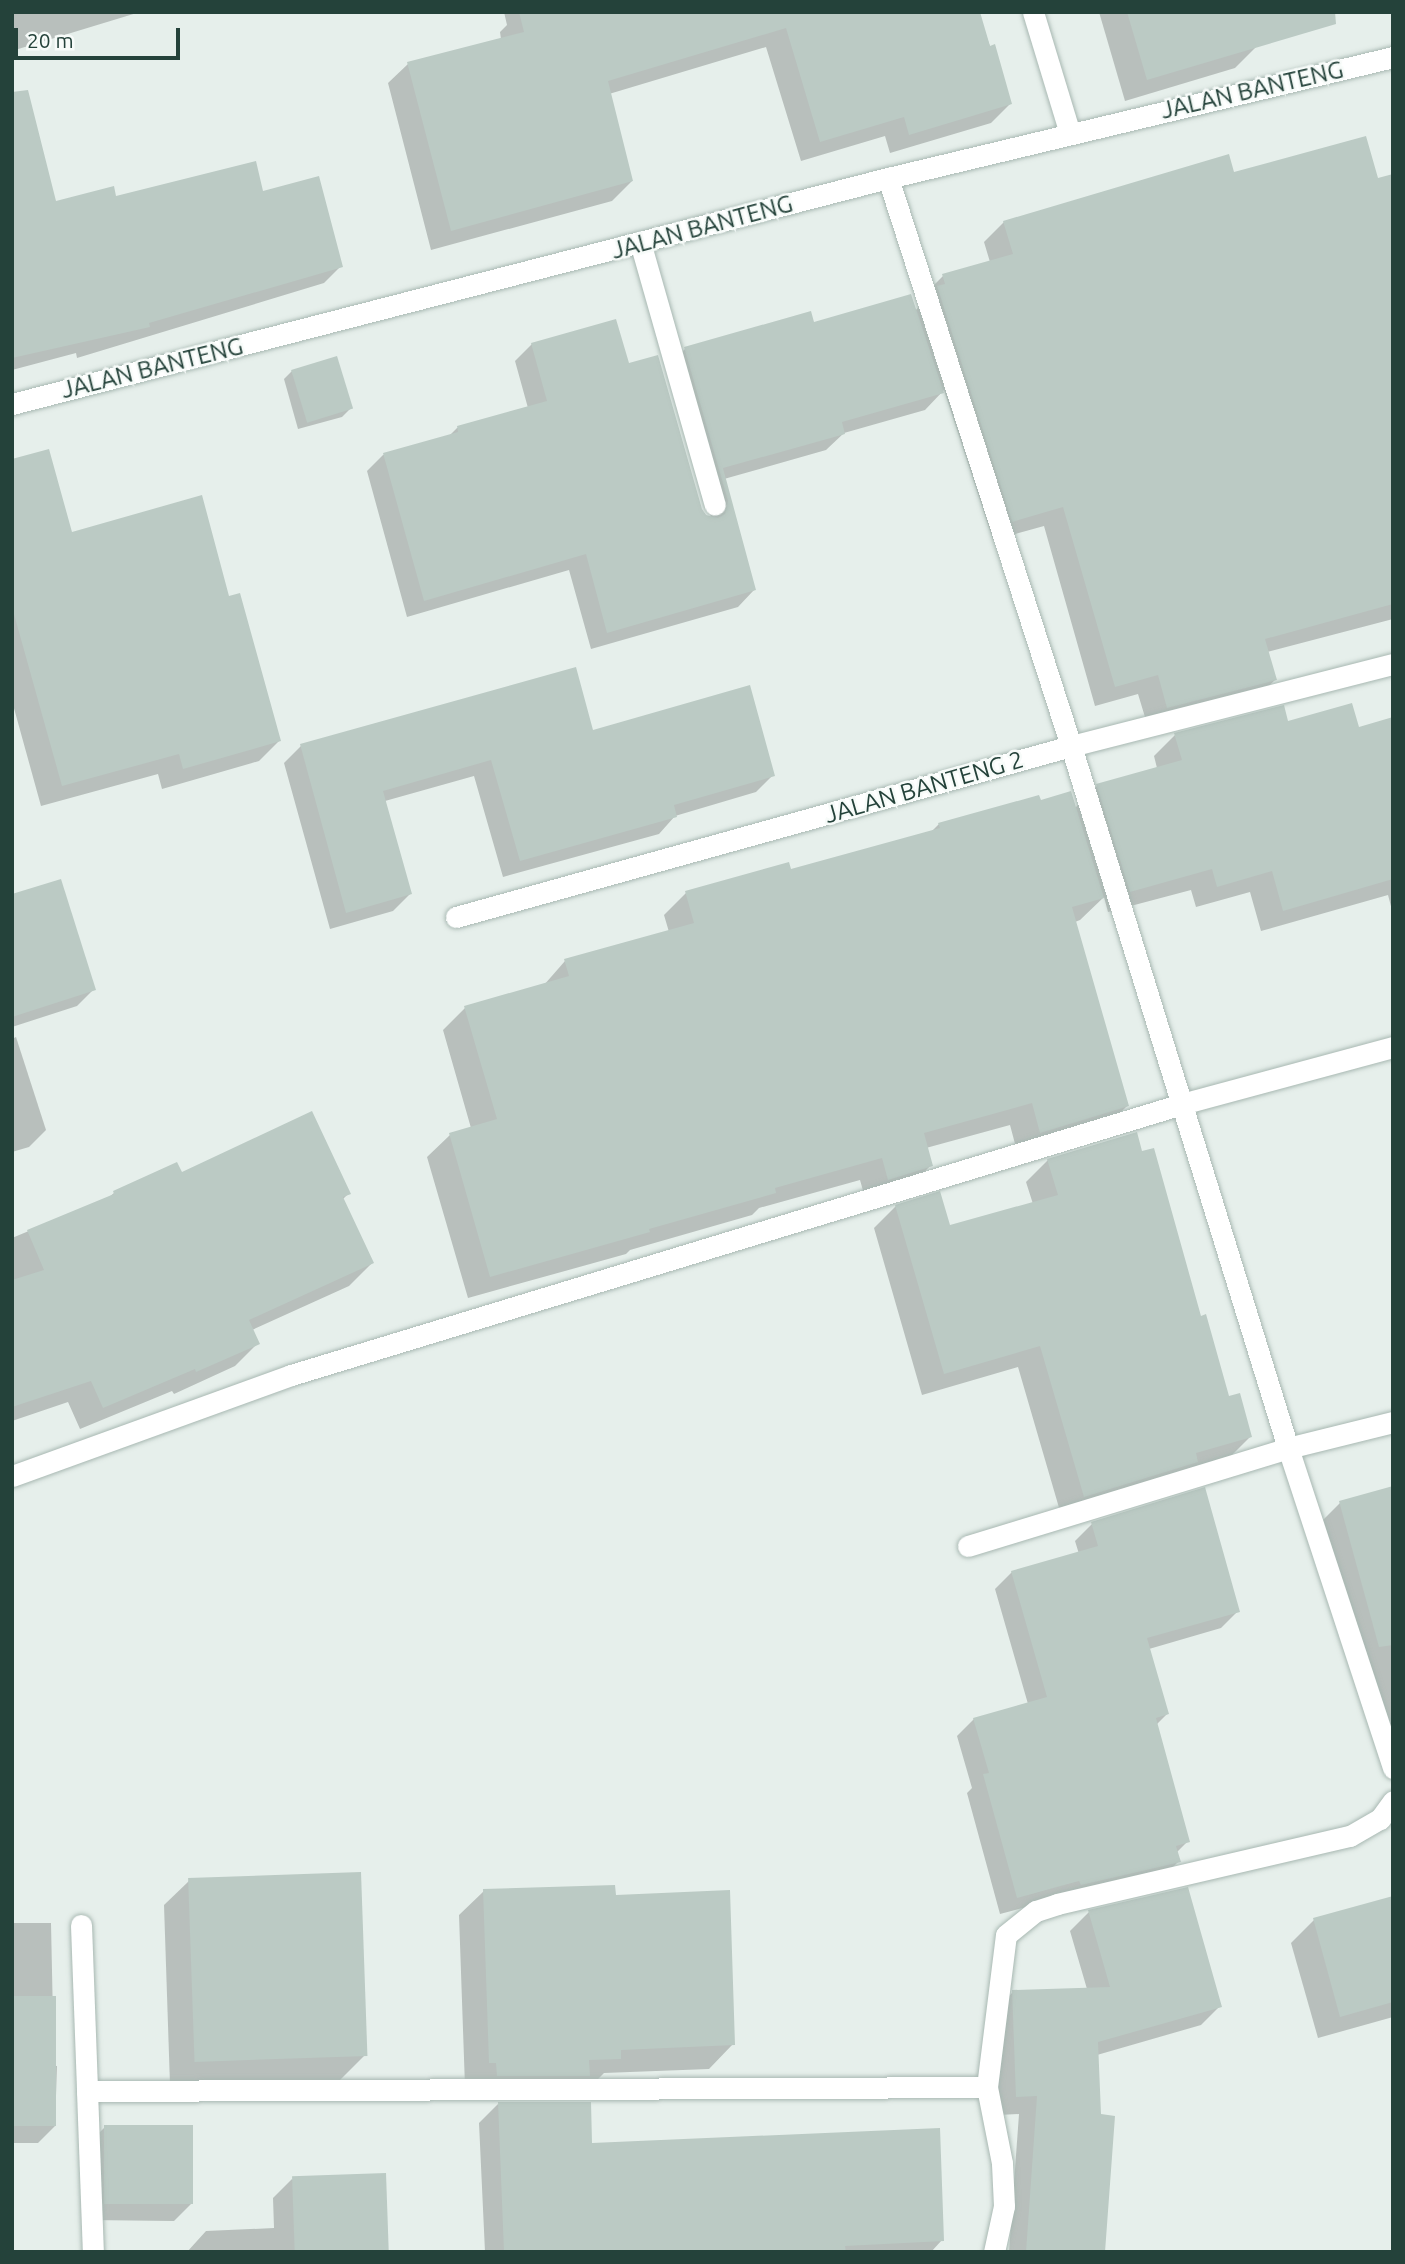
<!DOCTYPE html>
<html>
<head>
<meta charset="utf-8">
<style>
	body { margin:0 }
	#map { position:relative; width:1405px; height:2264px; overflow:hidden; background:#e6efeb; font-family:Ubuntu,sans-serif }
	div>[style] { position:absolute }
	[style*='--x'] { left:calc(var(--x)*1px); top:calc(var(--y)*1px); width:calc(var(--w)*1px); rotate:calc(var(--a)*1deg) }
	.shadow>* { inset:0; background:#0003 }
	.building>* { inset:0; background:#bbcac4; transform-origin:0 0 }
	.roads { filter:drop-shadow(0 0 2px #a8b8b2) drop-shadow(0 0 2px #a8b8b2) }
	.minor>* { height:21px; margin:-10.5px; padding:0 10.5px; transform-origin:10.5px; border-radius:10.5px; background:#fff }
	span { translate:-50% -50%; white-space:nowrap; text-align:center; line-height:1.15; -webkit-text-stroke:5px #f7fbf9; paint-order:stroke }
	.street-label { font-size:24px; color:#24423a }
	.frame { position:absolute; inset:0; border:14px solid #24423a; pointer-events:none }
	.scale { position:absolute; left:14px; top:28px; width:166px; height:32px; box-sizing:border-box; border:4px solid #24423a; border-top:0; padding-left:9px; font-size:21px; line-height:24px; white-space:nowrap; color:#24423a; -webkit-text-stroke:5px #f7fbf9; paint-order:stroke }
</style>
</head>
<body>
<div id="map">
	<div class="shadow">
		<i style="clip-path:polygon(12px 12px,140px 12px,15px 50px)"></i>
		<i style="clip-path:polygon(504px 12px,978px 12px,1010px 104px,991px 123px,890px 153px,885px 136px,801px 161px,766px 47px,609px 94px,632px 181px,612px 201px,431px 250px,388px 83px,408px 64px,501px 39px,500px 32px,507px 25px)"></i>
		<i style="clip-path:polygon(1099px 12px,1247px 12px,1257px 46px,1235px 68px,1125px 101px)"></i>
		<i style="clip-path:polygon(12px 113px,55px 203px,262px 193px,341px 266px,324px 283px,77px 358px,76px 353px,12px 370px)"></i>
		<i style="clip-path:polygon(1233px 174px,1377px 180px,1393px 176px,1393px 619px,1267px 652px,1275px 680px,1255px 699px,1148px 727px,1138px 694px,1095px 706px,1044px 526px,993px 540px,944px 390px,925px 410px,844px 433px,826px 450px,724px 479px,754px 590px,738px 607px,591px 649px,569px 570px,407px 617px,367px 471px,383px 455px,448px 437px,457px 428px,528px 408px,515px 361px,532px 344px,628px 365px,701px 510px,712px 521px,668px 366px,685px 349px,813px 324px,915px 311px,924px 301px,923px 296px,943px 276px,990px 262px,984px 242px,1004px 222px)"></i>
		<i style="clip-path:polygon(292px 371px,351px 408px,342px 417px,298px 429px,284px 379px)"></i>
		<i style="clip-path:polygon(12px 461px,71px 535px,228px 598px,280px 740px,259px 761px,162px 789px,158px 774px,41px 806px,12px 701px)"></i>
		<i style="clip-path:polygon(1393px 719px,1393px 914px,1388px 895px,1261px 931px,1250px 892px,1196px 907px,1191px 890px,1108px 912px,1104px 897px,1080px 920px,1075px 922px,1127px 1106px,1105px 1128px,1018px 1155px,1010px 1125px,926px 1148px,931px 1165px,909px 1188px,866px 1201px,860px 1180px,759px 1208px,752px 1215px,630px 1250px,626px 1254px,468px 1298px,427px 1157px,450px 1135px,471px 1128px,443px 1030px,465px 1008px,544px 985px,565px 961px,669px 932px,664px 915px,686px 893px,790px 871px,931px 832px,939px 824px,1039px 802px,1075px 808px,1097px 786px,1157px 768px,1154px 756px,1175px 735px,1287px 724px,1358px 729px)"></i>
		<i style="clip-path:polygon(592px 732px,773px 775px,756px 792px,675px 816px,659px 834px,503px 877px,474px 776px,385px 801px,410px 894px,393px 911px,330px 929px,284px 763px,301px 746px)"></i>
		<i style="clip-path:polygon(12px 896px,94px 989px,77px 1006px,12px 1027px)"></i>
		<i style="clip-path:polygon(16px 1037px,46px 1130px,29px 1147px,12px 1152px,12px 1039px)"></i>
		<i style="clip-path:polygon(1048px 1160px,1200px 1318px,1227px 1398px,1250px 1437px,1228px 1459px,1062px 1518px,1018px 1367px,922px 1395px,874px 1228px,896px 1206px,949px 1228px,1033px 1204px,1026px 1182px)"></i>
		<i style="clip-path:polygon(181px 1174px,349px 1193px,342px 1200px,372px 1263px,349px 1286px,252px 1330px,258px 1343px,235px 1366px,174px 1394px,172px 1391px,80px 1429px,68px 1402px,12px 1421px,12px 1238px,108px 1198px,114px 1193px)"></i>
		<i style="clip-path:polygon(1393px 1488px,1393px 1786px,1317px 1526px,1340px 1503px)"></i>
		<i style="clip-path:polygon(1092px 1524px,1238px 1611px,1221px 1628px,1149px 1649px,1167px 1714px,1156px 1725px,1188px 1841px,1176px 1853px,1179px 1861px,1162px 1878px,1063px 1897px,1000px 1914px,967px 1793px,972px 1788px,957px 1736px,974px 1719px,1028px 1704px,995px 1589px,1012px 1572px,1079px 1554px,1075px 1541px)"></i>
		<i style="clip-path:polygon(189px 1881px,365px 2055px,340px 2080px,170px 2085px,164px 1905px)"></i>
		<i style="clip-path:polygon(484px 1891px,614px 1896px,733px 2044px,709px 2069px,604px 2073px,595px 2082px,580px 2083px,564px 2099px,473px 2100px,472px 2087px,465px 2087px,459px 1915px)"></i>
		<i style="clip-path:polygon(1393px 1898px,1393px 2017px,1318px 2038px,1291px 1943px,1314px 1920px)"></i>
		<i style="clip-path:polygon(1089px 1912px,1220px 2006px,1201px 2025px,1097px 2055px,1103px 2252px,1009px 2252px,1019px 2114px,998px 2115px,994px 2011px,1013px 1992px,1087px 1989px,1070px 1931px)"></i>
		<i style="clip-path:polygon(12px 1923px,51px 1923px,54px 2066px,57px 2066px,55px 2126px,38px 2143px,12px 2143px)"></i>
		<i style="clip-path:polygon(498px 2104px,591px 2145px,942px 2240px,931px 2252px,485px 2252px,479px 2123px)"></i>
		<i style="clip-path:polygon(105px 2127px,191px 2204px,174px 2221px,88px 2220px,88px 2144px)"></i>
		<i style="clip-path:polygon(292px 2179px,387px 2252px,187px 2252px,206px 2231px,274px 2228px,273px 2198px)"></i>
	</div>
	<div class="building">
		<i style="clip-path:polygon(519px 12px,980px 12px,990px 46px,995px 44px,1012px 104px,909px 135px,904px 117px,820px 142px,786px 28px,608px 81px,633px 181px,451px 231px,407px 62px,524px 32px)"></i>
		<i style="clip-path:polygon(1127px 12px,1335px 12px,1336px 24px,1147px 80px)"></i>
		<i style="clip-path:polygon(28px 90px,56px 201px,114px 186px,116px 196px,256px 161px,263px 191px,319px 176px,343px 267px,149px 323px,150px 327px,12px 358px,12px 92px)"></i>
		<i style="clip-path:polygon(1366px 136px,1378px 178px,1393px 174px,1393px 604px,1265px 639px,1277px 680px,1167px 708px,1158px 675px,1115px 687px,1063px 507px,1012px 522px,937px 286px,945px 284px,942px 274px,1013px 254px,1003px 221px,1229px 154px,1234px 172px)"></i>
		<i style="clip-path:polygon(911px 294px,944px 393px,842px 422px,845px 434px,723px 468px,756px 590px,607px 633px,586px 554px,424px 601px,383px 453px,458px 432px,457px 426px,547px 401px,531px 343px,616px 319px,629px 363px,658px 355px,702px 509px,706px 515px,718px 518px,725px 514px,728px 501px,684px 347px,811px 311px,814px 322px)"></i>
		<i style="left:337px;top:356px;width:55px;height:48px;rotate:73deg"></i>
		<i style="clip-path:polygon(49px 449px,72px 532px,202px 495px,229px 596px,240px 593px,281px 741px,183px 769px,179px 754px,62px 786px,12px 607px,12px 459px)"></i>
		<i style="clip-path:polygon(576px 667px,593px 730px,750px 685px,775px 776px,674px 805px,677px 817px,520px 861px,491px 760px,383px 791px,412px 894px,346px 913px,300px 744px)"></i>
		<i style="clip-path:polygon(1352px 703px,1359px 727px,1393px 717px,1393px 879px,1283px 911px,1272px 871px,1217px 887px,1212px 869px,1130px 892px,1096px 784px,1182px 760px,1174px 733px,1284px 705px,1288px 721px)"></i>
		<i style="clip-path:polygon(1071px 791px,1104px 898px,1072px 907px,1129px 1106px,1040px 1133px,1032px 1103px,924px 1133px,933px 1166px,888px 1180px,882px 1158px,775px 1188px,776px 1193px,649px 1229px,650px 1232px,490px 1277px,449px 1133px,497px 1119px,464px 1006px,569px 976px,564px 959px,694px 923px,685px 891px,789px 862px,791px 869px,940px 828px,938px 823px,1039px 795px,1041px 800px)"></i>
		<i style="clip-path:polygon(61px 879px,96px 990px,12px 1017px,12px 894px)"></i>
		<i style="clip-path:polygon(312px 1111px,351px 1194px,343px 1197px,374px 1263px,249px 1320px,260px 1344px,196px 1372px,195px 1369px,103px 1408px,91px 1381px,12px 1407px,12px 1280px,44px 1270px,27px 1230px,114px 1194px,113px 1191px,177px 1162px,182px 1172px)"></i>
		<i style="clip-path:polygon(1137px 1132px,1142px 1151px,1154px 1148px,1201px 1316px,1206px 1314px,1229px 1396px,1240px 1393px,1252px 1437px,1196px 1453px,1198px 1462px,1084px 1497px,1040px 1346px,944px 1374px,895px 1205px,940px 1191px,950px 1225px,1058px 1195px,1047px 1159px)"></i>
		<i style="clip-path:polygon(1393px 1486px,1393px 1645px,1379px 1647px,1339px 1501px)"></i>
		<i style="clip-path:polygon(1205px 1487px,1240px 1612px,1147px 1638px,1169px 1714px,1156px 1718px,1190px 1842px,1176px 1846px,1181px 1862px,1081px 1885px,1079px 1881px,1017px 1898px,983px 1774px,989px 1773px,973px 1718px,1047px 1697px,1011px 1571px,1098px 1546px,1091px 1522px)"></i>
		<i style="left:361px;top:1872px;width:184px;height:173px;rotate:88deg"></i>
		<i style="clip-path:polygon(615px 1885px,616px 1895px,730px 1890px,735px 2045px,621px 2050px,621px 2059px,589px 2060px,590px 2076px,497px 2076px,496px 2063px,489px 2063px,483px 1889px)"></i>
		<i style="clip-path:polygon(1188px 1887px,1222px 2007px,1098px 2042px,1101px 2114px,1115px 2116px,1105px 2252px,1026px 2252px,1037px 2096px,1016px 2097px,1012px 1990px,1110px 1987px,1088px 1910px)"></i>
		<i style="clip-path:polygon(1393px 1896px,1393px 2002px,1340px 2017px,1313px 1918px)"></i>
		<i style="left:12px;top:1996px;width:44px;height:130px"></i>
		<i style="clip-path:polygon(498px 2102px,591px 2102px,592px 2143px,940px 2128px,944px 2241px,845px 2246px,846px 2252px,504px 2252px)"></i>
		<i style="left:193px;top:2125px;width:79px;height:89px;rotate:90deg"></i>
		<i style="left:386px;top:2173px;width:79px;height:94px;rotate:88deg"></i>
	</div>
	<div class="roads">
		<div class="minor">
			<i style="--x:1033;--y:12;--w:127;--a:73.1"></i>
			<i style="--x:888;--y:178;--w:597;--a:72.14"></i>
			<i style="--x:1071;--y:746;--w:735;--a:72.82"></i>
			<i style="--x:1288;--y:1448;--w:337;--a:71.8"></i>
			<i style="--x:640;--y:242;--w:273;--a:74.1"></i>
			<i style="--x:12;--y:404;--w:905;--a:-14.47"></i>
			<i style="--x:888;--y:178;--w:519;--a:-13.47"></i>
			<i style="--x:456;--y:917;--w:638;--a:-15.54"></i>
			<i style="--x:1071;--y:746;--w:332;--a:-14.3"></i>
			<i style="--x:12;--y:1476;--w:297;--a:-19.9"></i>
			<i style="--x:291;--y:1375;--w:931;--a:-16.92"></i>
			<i style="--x:1182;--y:1104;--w:219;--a:-15.1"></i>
			<i style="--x:968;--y:1546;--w:335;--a:-17"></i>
			<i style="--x:1288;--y:1448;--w:108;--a:-13.9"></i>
			<i style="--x:81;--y:1925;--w:166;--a:87.9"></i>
			<i style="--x:87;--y:2091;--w:900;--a:-0.25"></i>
			<i style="--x:87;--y:2091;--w:161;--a:87.9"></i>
			<i style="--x:994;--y:2252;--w:47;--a:-77.7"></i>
			<i style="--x:1004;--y:2206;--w:43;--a:-92.7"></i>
			<i style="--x:1002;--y:2163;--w:77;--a:-101.2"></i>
			<i style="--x:987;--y:2087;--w:153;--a:-82.9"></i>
			<i style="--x:1006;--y:1935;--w:38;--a:-39"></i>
			<i style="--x:1036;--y:1911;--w:22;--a:-18"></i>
			<i style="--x:1057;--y:1904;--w:301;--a:-13.1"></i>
			<i style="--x:1350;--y:1836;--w:34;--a:-30"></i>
			<i style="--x:1380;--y:1819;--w:22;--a:-54"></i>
		</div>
	</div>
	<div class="street-label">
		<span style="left:1252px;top:90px;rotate:-13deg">JALAN BANTENG</span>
		<span style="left:702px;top:227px;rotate:-15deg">JALAN BANTENG</span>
		<span style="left:152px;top:368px;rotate:-14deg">JALAN BANTENG</span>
		<span style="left:924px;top:787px;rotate:-16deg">JALAN BANTENG 2</span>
	</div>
	<div class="frame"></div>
	<div class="scale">20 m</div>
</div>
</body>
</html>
